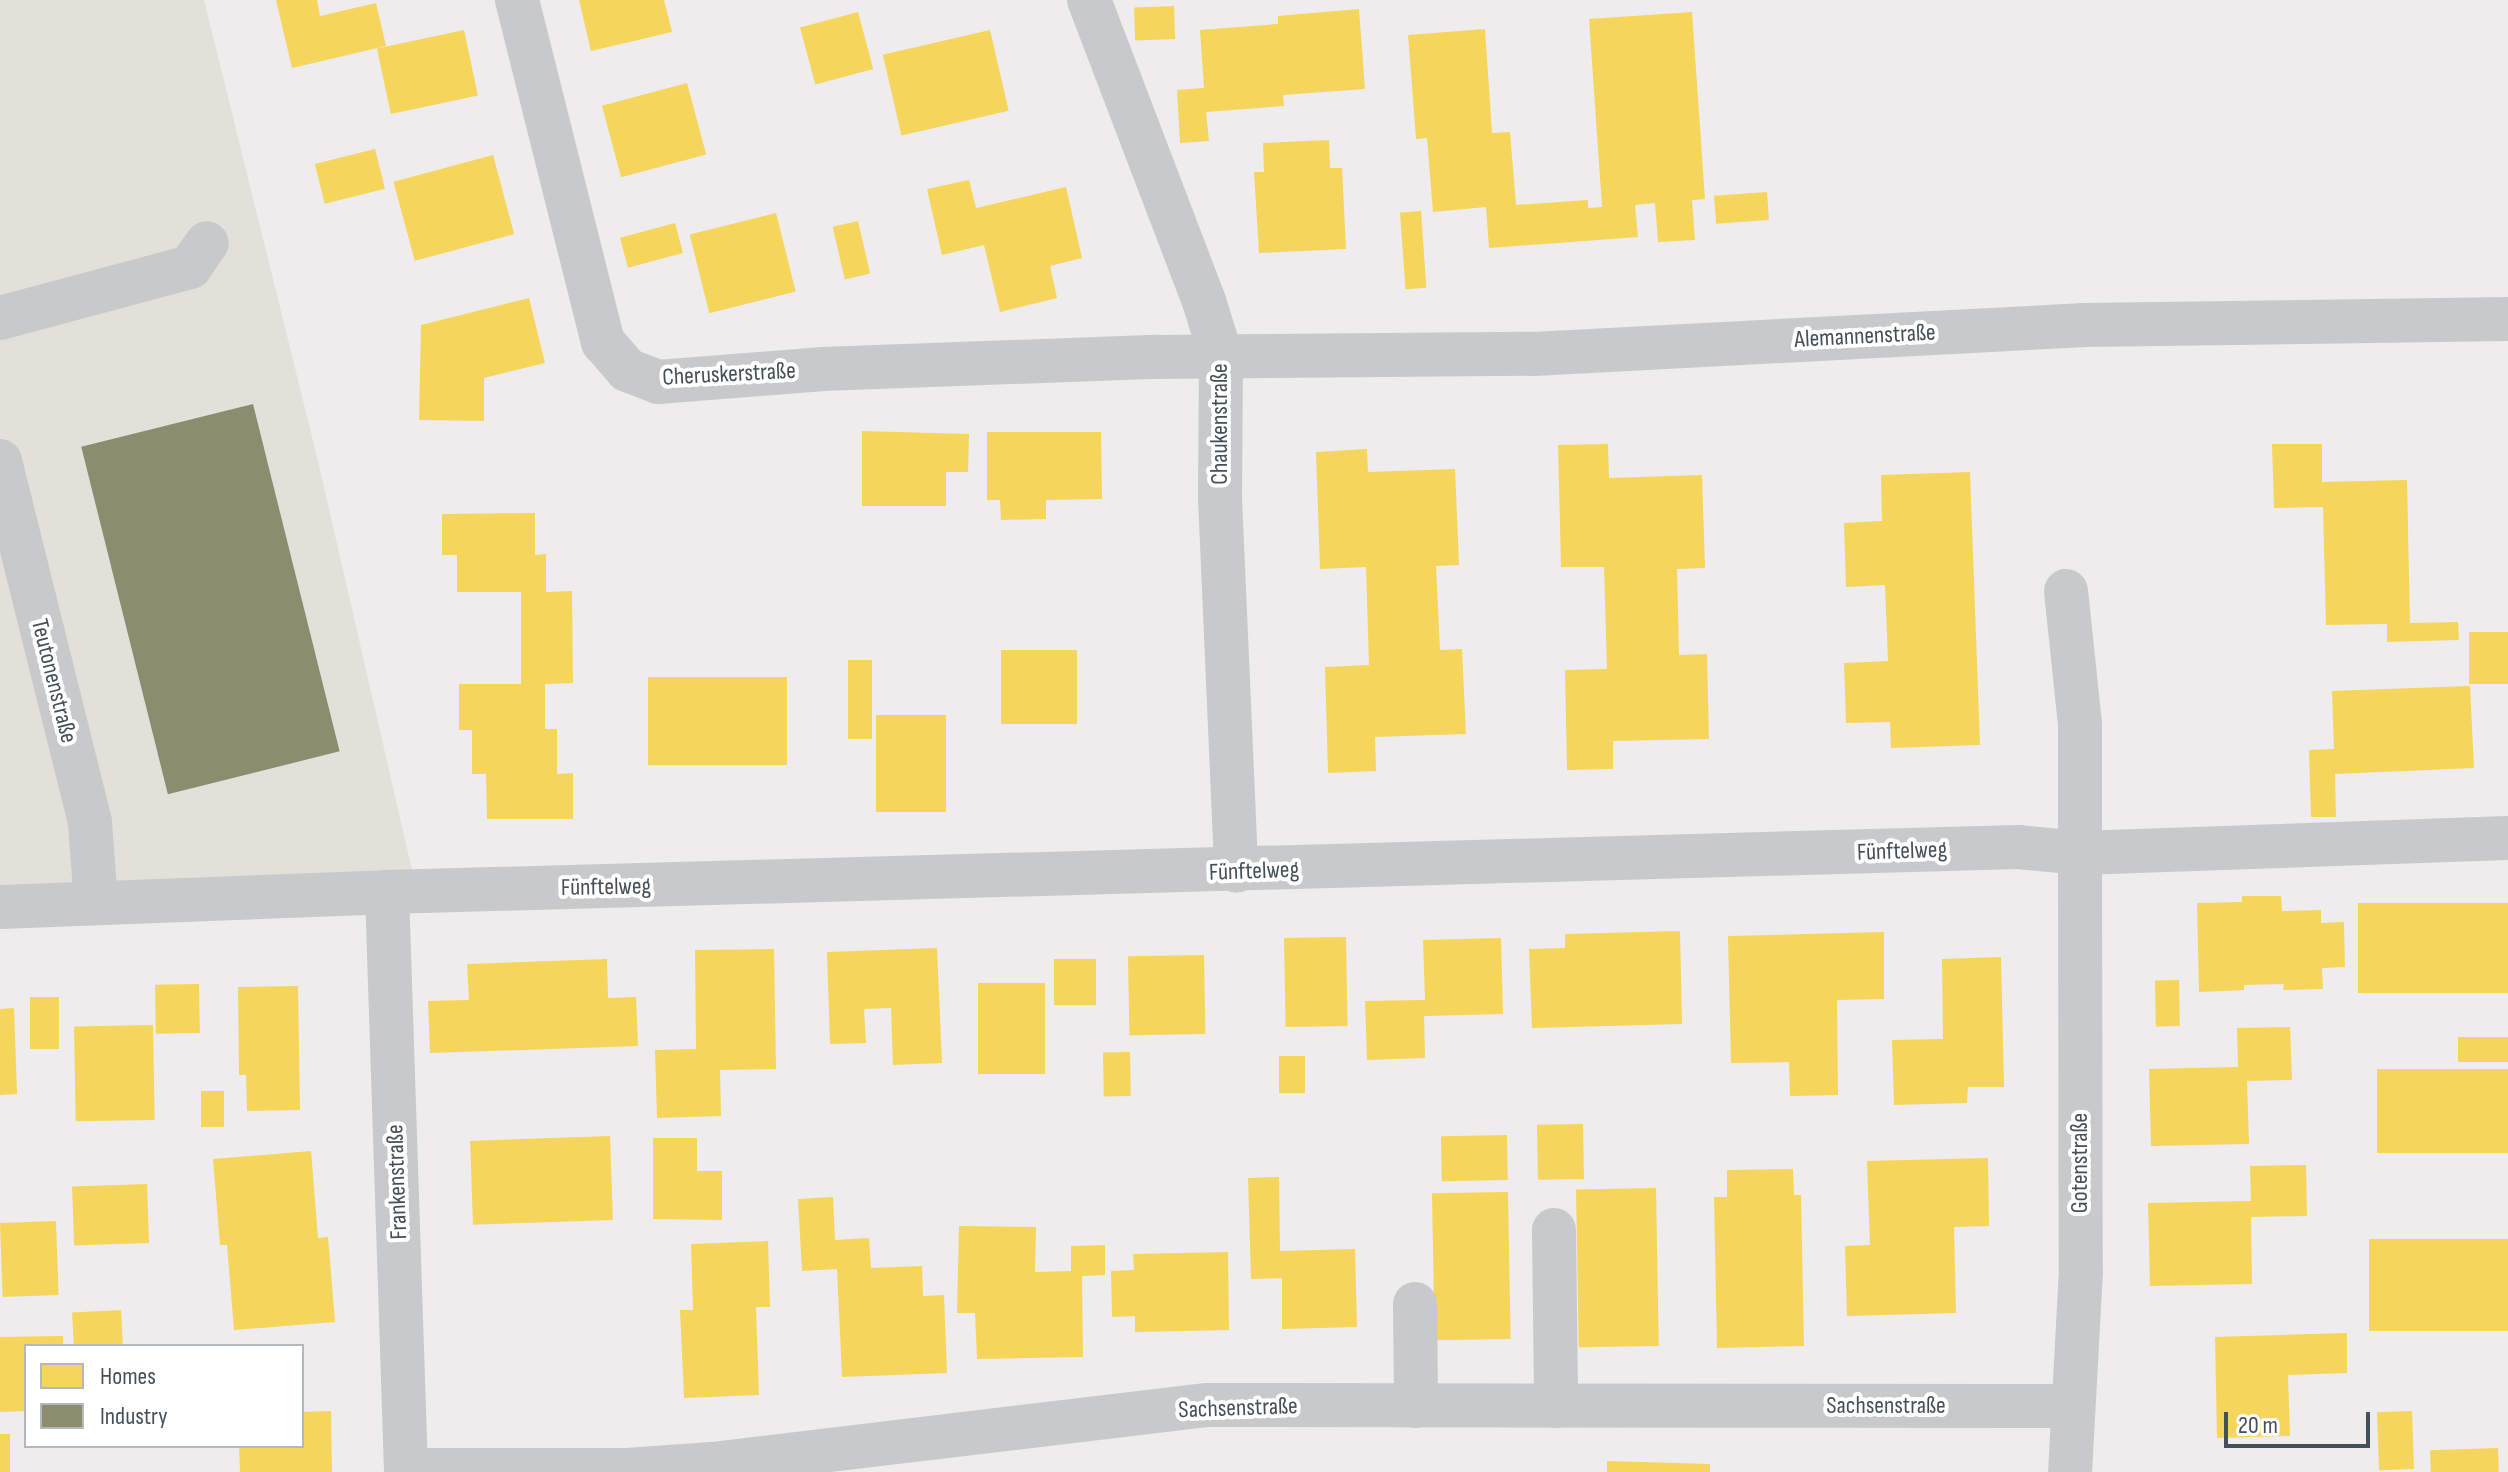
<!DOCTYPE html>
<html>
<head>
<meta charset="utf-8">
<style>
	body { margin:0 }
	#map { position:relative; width:2508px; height:1472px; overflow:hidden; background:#eeeced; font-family:"Sofia Sans Condensed",sans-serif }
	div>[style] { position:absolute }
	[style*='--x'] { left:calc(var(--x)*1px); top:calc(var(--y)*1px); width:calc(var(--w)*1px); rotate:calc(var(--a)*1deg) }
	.commercial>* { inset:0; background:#e3e0da }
	.homes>* { inset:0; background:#f6d55c; transform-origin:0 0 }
	.industry>* { inset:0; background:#8c8c6e; transform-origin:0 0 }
	.minor>* { height:44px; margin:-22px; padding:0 22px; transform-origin:22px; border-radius:22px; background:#c7c9cb }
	span { translate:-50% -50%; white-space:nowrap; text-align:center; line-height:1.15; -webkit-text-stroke:8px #fff; paint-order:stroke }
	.street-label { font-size:24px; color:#445059 }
	.legend { position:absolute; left:24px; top:1344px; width:280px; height:104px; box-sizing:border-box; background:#fff; border:2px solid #b4b9bd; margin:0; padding:10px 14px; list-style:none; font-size:24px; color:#445059 }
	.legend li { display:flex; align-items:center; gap:16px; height:40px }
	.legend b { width:40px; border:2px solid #b4b9bd }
	.scale { position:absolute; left:2224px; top:1412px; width:146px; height:36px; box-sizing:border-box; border:4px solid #445059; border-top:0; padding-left:10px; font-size:24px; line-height:28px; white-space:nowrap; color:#445059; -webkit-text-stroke:6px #fff; paint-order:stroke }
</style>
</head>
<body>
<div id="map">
	<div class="commercial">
		<i style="clip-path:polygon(0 0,204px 0,317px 457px,412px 870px,0 889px)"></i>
	</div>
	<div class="homes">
		<i style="clip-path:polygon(276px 0,317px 0,320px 16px,376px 3px,386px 46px,292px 68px)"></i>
		<i style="clip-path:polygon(579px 0,664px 0,672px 32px,591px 51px)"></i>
		<i style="left:1174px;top:6px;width:33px;height:40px;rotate:88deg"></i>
		<i style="clip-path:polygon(1359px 9px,1365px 89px,1283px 95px,1284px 106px,1206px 112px,1209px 141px,1180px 143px,1177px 90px,1204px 88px,1200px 30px,1278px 24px,1278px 16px)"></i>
		<i style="left:858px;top:12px;width:59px;height:60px;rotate:75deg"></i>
		<i style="clip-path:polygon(1692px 12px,1705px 199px,1692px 200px,1695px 240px,1658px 242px,1655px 203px,1635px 205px,1638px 237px,1489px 248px,1486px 207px,1433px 212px,1427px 138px,1416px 139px,1408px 35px,1485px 29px,1492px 133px,1510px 132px,1516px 205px,1588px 200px,1588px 208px,1602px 207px,1589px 19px)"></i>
		<i style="left:464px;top:30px;width:67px;height:89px;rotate:78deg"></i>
		<i style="left:990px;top:30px;width:83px;height:110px;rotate:77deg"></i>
		<i style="left:687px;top:83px;width:74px;height:88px;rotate:75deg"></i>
		<i style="clip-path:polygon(1329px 140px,1330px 168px,1342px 168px,1346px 249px,1259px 253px,1254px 172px,1264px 172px,1263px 143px)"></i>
		<i style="left:375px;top:149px;width:41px;height:62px;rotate:76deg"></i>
		<i style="left:493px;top:155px;width:82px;height:103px;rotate:75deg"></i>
		<i style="clip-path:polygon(969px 180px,976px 208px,1066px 187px,1082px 258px,1050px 266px,1057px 298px,1000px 312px,984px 245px,942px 255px,927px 189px)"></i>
		<i style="left:1767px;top:192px;width:28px;height:53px;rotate:86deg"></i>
		<i style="left:1421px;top:211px;width:77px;height:21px;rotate:86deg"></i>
		<i style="left:776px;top:213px;width:81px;height:89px;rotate:76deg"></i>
		<i style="left:858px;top:221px;width:54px;height:26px;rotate:77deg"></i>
		<i style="left:675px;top:223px;width:31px;height:57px;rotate:75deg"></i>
		<i style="clip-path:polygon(529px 298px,545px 363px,484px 378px,484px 421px,419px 420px,421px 325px)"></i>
		<i style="clip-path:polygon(862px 431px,969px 434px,968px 472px,946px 472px,946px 506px,862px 506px)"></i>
		<i style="clip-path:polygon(987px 432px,1101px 432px,1102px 499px,1046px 500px,1046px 519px,1001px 520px,1000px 500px,987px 500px)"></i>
		<i style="clip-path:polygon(1608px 444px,1609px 478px,1702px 475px,1705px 568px,1677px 569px,1679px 655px,1707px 654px,1709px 739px,1613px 741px,1613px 769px,1567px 770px,1565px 670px,1607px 669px,1604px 567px,1561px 567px,1558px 445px)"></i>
		<i style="clip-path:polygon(2272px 444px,2322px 444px,2322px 482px,2407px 480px,2410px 623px,2458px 622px,2459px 640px,2387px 642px,2387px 624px,2326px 625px,2323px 507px,2274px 508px)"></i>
		<i style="clip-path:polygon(1367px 449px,1368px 472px,1455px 469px,1459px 565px,1436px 566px,1440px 650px,1462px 649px,1466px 734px,1375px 737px,1376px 771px,1328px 773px,1325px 667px,1369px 665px,1366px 567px,1320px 569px,1316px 452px)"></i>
		<i style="clip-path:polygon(1970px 472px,1980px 745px,1891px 748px,1890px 722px,1846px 723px,1844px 663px,1888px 661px,1885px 585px,1846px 587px,1844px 523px,1882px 521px,1881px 475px)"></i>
		<i style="clip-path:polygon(535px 513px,535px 555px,546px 554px,546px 592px,572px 591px,573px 683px,545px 684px,545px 729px,557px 729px,557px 774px,573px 773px,573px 819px,487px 819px,486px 774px,472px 774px,472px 730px,459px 730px,459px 684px,521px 684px,521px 592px,457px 592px,457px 555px,442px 555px,442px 514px)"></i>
		<i style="left:2508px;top:632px;width:52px;height:39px;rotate:90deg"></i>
		<i style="left:1077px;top:650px;width:74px;height:76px;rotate:90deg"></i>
		<i style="left:848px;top:660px;width:24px;height:79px"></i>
		<i style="left:787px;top:677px;width:88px;height:139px;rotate:90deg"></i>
		<i style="clip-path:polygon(2470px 686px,2474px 768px,2335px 774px,2336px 817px,2311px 817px,2309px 750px,2334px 749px,2332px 691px)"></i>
		<i style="left:876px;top:715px;width:70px;height:97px"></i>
		<i style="clip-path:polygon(2242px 896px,2281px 896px,2282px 911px,2321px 910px,2321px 923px,2344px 922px,2345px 967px,2322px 968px,2323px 989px,2283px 990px,2284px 984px,2244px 985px,2244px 990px,2199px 992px,2197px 903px,2242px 902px)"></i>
		<i style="left:2508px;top:903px;width:90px;height:150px;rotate:90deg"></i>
		<i style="clip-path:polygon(1680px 931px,1682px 1024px,1532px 1028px,1529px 949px,1565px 948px,1565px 934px)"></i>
		<i style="clip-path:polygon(1884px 932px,1884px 999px,1837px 1000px,1838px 1095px,1790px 1096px,1789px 1062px,1731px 1063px,1728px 936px)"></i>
		<i style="left:1346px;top:937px;width:89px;height:62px;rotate:89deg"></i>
		<i style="clip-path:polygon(1501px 938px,1503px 1014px,1424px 1016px,1425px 1058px,1367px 1060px,1365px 1001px,1425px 1000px,1423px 940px)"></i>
		<i style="clip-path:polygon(937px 948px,942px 1063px,893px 1065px,891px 1008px,864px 1009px,866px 1043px,830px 1044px,827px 952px)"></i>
		<i style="clip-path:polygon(774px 949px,776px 1069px,720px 1070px,721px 1116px,657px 1118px,655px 1050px,696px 1049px,695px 950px)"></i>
		<i style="left:1204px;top:955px;width:79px;height:76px;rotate:89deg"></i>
		<i style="clip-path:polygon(2001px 957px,2004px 1087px,1968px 1087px,1967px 1103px,1894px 1105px,1892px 1040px,1943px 1039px,1942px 959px)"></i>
		<i style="clip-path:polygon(607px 959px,608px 998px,636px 997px,638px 1046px,430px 1053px,428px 1001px,469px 1000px,467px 964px)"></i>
		<i style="left:1096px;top:959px;width:46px;height:42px;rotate:90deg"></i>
		<i style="left:2179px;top:980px;width:46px;height:24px;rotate:89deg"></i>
		<i style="left:1045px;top:983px;width:91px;height:67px;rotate:90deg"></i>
		<i style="left:199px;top:984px;width:49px;height:44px;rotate:89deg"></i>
		<i style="clip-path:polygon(298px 986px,300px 1110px,247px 1111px,246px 1075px,239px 1075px,238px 987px)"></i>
		<i style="left:59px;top:997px;width:52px;height:29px;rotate:90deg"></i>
		<i style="clip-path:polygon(14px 1008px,17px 1094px,0 1095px,0 1009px)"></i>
		<i style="left:153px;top:1025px;width:95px;height:79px;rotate:89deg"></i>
		<i style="clip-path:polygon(2290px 1027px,2292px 1080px,2247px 1081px,2249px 1144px,2151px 1146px,2149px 1069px,2238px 1067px,2237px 1028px)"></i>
		<i style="left:2508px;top:1037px;width:25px;height:50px;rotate:90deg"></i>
		<i style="left:1130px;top:1052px;width:44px;height:27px;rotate:89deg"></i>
		<i style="left:1279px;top:1056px;width:26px;height:37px"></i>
		<i style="left:2508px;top:1069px;width:84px;height:131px;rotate:90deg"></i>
		<i style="left:201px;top:1091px;width:23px;height:36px"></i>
		<i style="left:1583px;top:1124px;width:55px;height:46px;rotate:89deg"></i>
		<i style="left:1507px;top:1135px;width:45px;height:66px;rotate:89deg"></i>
		<i style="left:610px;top:1136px;width:84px;height:140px;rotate:88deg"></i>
		<i style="clip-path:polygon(653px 1138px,697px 1138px,697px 1171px,722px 1171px,722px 1220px,653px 1219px)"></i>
		<i style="clip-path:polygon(311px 1151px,318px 1238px,328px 1237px,335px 1322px,234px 1330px,227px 1245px,220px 1245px,213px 1159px)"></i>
		<i style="clip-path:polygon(1988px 1158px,1989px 1226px,1954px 1227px,1956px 1313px,1847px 1316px,1845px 1246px,1870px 1245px,1867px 1161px)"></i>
		<i style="clip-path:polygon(2306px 1165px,2307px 1216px,2251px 1217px,2252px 1284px,2150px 1286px,2148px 1203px,2251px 1201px,2250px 1166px)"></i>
		<i style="clip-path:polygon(1793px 1169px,1794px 1195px,1801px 1195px,1804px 1346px,1717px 1348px,1714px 1197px,1727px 1197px,1727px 1170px)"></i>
		<i style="clip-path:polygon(1279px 1177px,1280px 1251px,1355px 1249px,1357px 1327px,1282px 1329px,1282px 1278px,1251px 1279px,1248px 1178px)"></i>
		<i style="left:147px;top:1184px;width:59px;height:75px;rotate:88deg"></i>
		<i style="left:1656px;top:1188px;width:158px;height:80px;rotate:89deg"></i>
		<i style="left:1508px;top:1192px;width:147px;height:76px;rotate:89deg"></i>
		<i style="clip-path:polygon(833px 1197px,835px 1240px,869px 1238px,871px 1268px,922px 1266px,923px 1296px,944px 1295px,947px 1373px,842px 1377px,837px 1269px,802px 1271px,798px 1199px)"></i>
		<i style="left:56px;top:1221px;width:74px;height:56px;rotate:88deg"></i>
		<i style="clip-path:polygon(959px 1226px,1036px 1227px,1035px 1272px,1071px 1271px,1071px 1246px,1105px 1245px,1105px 1275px,1082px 1276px,1083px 1357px,977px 1359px,975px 1313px,957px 1313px)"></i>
		<i style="left:2508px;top:1239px;width:92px;height:139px;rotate:90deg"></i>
		<i style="clip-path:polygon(768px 1241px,770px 1307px,756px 1307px,759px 1395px,684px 1398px,680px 1310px,693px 1310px,691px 1244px)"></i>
		<i style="clip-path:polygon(1228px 1252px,1229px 1330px,1135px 1332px,1135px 1316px,1112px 1317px,1111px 1271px,1134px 1270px,1133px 1254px)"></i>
		<i style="left:121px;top:1310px;width:36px;height:49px;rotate:87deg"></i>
		<i style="clip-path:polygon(2347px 1333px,2347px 1373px,2288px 1375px,2290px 1436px,2217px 1438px,2215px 1337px)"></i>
		<i style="clip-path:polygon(63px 1336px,63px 1346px,26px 1346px,26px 1411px,0 1412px,0 1337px)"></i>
		<i style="clip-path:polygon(331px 1411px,332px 1472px,240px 1472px,239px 1446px,302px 1446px,302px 1412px)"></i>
		<i style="left:2412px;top:1411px;width:58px;height:35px;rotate:88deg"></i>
		<i style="left:0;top:1434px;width:10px;height:38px"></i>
		<i style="left:2498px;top:1448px;width:24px;height:68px;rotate:88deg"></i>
		<i style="clip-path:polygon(1607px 1461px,1710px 1464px,1710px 1472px,1607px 1472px)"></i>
	</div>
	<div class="industry">
		<i style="left:253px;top:404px;width:358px;height:177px;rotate:76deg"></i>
	</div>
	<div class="minor">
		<i style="--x:517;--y:0;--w:353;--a:75.9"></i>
		<i style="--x:603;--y:342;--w:37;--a:49"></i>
		<i style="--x:627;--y:370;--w:33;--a:21"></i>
		<i style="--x:658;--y:382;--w:166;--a:-4.5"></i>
		<i style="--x:823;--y:369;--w:333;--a:-2.1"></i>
		<i style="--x:1156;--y:357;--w:377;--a:-0.5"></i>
		<i style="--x:1533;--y:354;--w:552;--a:-3.01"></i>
		<i style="--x:2084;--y:325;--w:424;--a:-0.8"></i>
		<i style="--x:1089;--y:0;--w:322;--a:69.1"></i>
		<i style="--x:1204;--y:301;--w:58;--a:72.8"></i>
		<i style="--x:1221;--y:356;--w:142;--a:90.4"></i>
		<i style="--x:1220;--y:498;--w:373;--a:87.5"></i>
		<i style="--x:0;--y:318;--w:197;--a:-15"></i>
		<i style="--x:190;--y:267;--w:29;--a:-55"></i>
		<i style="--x:0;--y:461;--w:373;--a:76"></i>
		<i style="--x:90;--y:823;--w:79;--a:85.7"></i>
		<i style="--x:2066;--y:591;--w:134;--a:84"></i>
		<i style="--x:2080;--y:724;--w:129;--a:90"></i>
		<i style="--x:2080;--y:853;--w:417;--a:89.9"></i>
		<i style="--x:2081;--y:1270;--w:202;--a:93.1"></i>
		<i style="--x:387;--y:892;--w:580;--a:88.12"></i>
		<i style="--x:0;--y:907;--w:387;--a:-2.2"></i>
		<i style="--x:387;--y:892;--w:1632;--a:-1.58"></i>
		<i style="--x:2018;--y:847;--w:62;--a:5.5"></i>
		<i style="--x:2080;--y:853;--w:428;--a:-2"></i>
		<i style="--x:1554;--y:1230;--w:176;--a:89.3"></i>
		<i style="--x:1415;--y:1304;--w:102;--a:89.4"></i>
		<i style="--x:406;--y:1470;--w:221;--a:0"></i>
		<i style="--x:627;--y:1470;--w:85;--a:-4"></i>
		<i style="--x:712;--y:1464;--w:499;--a:-6.8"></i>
		<i style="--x:1208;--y:1405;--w:865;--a:0.07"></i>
	</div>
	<div class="street-label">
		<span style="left:1865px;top:336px;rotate:-3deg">Alemannenstraße</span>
		<span style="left:729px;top:374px;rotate:-3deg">Cheruskerstraße</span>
		<span style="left:1220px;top:424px;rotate:-90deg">Chaukenstraße</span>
		<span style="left:54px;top:681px;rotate:76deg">Teutonenstraße</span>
		<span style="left:1902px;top:851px;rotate:-2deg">Fünftelweg</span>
		<span style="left:1254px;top:871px;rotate:-2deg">Fünftelweg</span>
		<span style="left:606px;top:887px;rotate:-1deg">Fünftelweg</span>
		<span style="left:2080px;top:1163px;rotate:-90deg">Gotenstraße</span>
		<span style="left:397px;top:1182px;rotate:-92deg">Frankenstraße</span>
		<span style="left:1886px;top:1406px">Sachsenstraße</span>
		<span style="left:1238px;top:1408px;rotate:-2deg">Sachsenstraße</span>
	</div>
	<ul class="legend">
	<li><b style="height:22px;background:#f6d55c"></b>Homes</li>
	<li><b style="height:22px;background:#8c8c6e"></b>Industry</li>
	</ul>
	<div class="scale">20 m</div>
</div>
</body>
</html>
